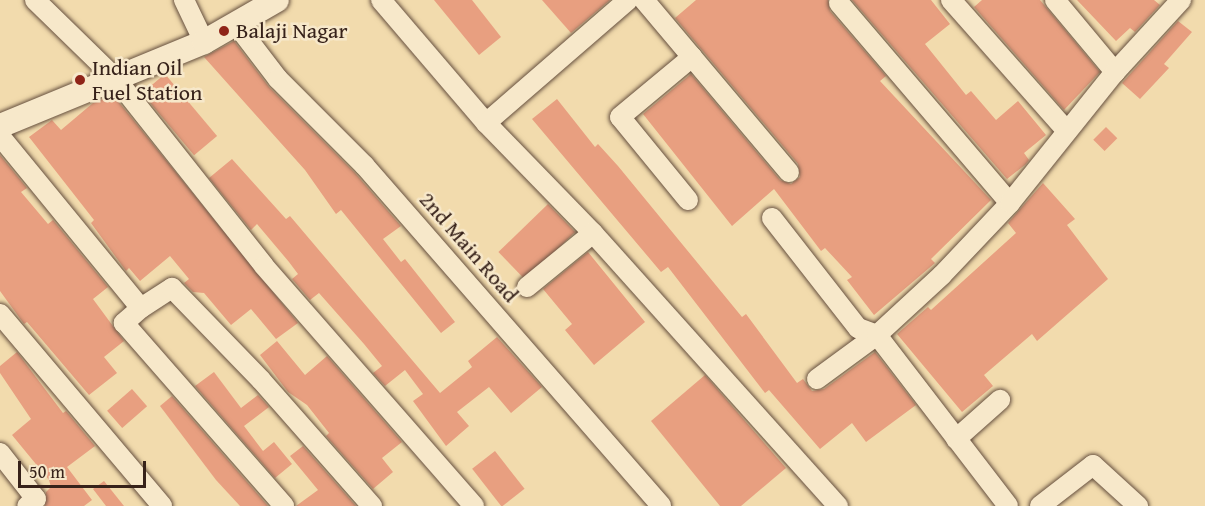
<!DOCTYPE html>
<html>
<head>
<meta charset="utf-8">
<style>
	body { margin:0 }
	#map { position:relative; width:1205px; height:506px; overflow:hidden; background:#f2dbad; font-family:"Gentium Book Plus",serif }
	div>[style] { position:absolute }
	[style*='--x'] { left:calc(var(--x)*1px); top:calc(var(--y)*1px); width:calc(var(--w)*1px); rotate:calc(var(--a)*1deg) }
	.building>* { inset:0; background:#e89f80; transform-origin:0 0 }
	.roads { filter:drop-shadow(0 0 2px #66503f) drop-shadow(0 0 2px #66503f) }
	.minor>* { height:20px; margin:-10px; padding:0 10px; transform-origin:10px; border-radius:10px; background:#f7e8ca }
	.tertiary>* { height:24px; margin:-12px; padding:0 12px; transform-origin:12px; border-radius:12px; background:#f7e8ca }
	.dots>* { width:16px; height:16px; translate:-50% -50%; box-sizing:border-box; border:3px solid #f7e8ca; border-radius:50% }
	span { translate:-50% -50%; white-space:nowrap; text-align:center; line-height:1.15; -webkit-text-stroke:5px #f7e8ca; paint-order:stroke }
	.poi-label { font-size:22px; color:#37221a }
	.left { translate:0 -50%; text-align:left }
	.street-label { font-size:22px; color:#37221a }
	.scale { position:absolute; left:18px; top:461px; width:128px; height:27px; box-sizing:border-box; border:3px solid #37221a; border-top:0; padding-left:8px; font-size:18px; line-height:21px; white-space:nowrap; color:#37221a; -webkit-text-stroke:4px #f7e8ca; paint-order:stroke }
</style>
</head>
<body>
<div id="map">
	<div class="building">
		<i style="clip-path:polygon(434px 0,472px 0,501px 37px,479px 55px)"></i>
		<i style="clip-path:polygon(542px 0,610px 0,571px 33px)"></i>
		<i style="clip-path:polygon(696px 0,828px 0,830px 11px,886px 76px,880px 81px,991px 200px,931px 259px,935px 263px,874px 315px,847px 280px,852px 277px,825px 248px,821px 251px,774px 189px,732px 226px,643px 114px,691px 74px,780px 180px,791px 184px,800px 177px,798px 164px,675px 18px)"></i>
		<i style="clip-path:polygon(852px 0,931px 0,950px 24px,925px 44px,966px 95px,971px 91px,996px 120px,1018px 101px,1046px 135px,1024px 153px,1029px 160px,1026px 164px,1007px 179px)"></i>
		<i style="clip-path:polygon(982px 0,1040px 0,1100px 72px,1064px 110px,974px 7px)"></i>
		<i style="clip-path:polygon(1077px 0,1154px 0,1160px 5px,1135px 32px,1130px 28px,1116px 41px)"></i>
		<i style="clip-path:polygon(1178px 21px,1192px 32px,1164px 64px,1169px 68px,1140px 99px,1122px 83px)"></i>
		<i style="clip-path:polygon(234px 41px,269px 87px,355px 173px,401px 226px,383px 239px,401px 262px,405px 259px,455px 322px,441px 333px,341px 210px,336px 214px,305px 170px,204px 57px)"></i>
		<i style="left:165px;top:74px;width:81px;height:30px;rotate:50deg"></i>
		<i style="clip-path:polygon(113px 95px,298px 323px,276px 339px,251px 309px,231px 325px,204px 293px,193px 292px,184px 283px,189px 279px,170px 256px,140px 281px,129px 268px,126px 271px,91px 223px,94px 220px,29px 137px,52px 120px,61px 130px,93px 103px)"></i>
		<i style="clip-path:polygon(557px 99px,595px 147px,598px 144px,618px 166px,742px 317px,746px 314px,797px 383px,803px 379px,812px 391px,824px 389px,875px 352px,916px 405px,866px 442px,852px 423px,820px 449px,769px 390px,765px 393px,668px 267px,661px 272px,532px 119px)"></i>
		<i style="left:1106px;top:127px;width:16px;height:18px;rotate:45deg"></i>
		<i style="clip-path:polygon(0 155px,27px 188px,21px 192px,48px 224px,53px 220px,108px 287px,93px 299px,124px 341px,104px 357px,117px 373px,89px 395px,27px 322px,24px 324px,0 291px)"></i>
		<i style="clip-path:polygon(232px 159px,286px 219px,290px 216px,440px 393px,472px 367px,468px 361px,497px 337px,542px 387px,511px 413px,489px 387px,457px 412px,469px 426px,446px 446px,413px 401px,423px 394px,405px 370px,385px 386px,373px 373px,382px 366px,364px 344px,319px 293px,310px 300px,292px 279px,298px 274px,289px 262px,257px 224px,251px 230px,209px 178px)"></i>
		<i style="clip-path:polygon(1043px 183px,1075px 219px,1067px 225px,1108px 279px,1037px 341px,1032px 334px,984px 375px,993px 386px,962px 412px,897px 334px,928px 307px,931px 310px,1016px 233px,1008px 223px)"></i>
		<i style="left:548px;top:204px;width:39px;height:69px;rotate:46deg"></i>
		<i style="clip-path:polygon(588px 252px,645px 322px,594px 365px,565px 330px,572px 324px,543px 289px)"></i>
		<i style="clip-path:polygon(277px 341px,305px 375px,327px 356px,402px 442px,382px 458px,393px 472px,373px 489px,326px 436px,329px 433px,307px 405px,288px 392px,260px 355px)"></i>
		<i style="clip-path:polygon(17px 352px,63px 413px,66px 411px,95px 446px,67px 467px,92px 500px,84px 506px,45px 506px,46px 492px,51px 487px,49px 480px,12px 435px,31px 419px,0 373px,0 366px)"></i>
		<i style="clip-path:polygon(214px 372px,241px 408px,258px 395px,269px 407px,244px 426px,263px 451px,274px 442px,292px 464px,275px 478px,195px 386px)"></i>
		<i style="clip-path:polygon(705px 375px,786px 468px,741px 506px,720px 506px,651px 421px)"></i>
		<i style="left:132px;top:389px;width:23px;height:33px;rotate:49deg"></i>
		<i style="clip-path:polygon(172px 396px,268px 506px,240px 506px,216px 480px,160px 406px)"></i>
		<i style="clip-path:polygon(303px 446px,356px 506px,296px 506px,318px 490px,290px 456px)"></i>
		<i style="left:495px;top:451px;width:48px;height:29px;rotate:52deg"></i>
		<i style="clip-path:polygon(104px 481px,124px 506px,106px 506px,93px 489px)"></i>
	</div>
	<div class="roads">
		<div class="minor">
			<i style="--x:35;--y:0;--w:113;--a:44.3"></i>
			<i style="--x:116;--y:79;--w:238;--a:51.6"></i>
			<i style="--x:264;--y:266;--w:319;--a:48.8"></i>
			<i style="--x:184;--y:0;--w:47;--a:64.5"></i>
			<i style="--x:381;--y:0;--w:162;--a:49.5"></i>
			<i style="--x:486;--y:123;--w:153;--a:45.8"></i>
			<i style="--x:593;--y:233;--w:367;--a:48.1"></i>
			<i style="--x:644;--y:0;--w:225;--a:49.9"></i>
			<i style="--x:951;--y:0;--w:175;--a:48.5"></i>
			<i style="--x:1055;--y:0;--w:94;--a:50.2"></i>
			<i style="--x:839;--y:3;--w:263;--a:49.5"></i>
			<i style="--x:236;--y:24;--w:69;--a:52.6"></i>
			<i style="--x:278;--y:79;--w:122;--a:45"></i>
			<i style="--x:364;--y:165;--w:452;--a:48.9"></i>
			<i style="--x:486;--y:123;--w:188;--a:-40.9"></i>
			<i style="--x:0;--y:136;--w:222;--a:50.7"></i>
			<i style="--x:141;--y:308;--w:37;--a:-33"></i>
			<i style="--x:172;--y:288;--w:128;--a:45.9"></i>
			<i style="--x:261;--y:380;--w:168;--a:48.6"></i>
			<i style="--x:688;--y:200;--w:107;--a:-129.3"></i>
			<i style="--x:620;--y:117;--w:94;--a:-39.8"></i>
			<i style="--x:772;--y:218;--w:140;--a:52"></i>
			<i style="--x:858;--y:328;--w:20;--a:20"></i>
			<i style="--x:877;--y:335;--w:215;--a:52.5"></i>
			<i style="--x:527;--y:287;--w:85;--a:-39.3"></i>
			<i style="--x:141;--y:308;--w:23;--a:139"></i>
			<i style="--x:124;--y:323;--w:243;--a:48.8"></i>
			<i style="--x:0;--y:314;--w:251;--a:49.8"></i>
			<i style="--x:817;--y:379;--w:74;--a:-36.3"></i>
			<i style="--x:877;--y:335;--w:88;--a:-42.7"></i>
			<i style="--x:942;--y:275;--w:99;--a:-46.6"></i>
			<i style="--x:1010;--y:203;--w:168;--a:-51.3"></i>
			<i style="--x:1115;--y:72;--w:98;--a:-47.5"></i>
			<i style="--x:956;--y:439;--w:59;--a:-41.6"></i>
			<i style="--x:0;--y:453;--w:58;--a:52"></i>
			<i style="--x:36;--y:499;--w:11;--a:142"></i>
			<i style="--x:1040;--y:506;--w:67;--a:-37.7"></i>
			<i style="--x:1093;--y:465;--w:61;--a:42.3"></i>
		</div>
		<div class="tertiary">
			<i style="--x:0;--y:126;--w:221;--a:-22.4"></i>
			<i style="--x:204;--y:42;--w:84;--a:-29.9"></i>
		</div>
	</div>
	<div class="dots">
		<i style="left:224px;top:31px;background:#8f2418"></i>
		<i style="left:80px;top:80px;background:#8f2418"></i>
	</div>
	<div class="poi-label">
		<span class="left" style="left:236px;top:31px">Balaji Nagar</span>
		<span class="left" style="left:92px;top:80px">Indian Oil<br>Fuel Station</span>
	</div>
	<div class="street-label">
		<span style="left:469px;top:247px;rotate:49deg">2nd Main Road</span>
	</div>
	<div class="scale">50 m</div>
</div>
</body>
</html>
